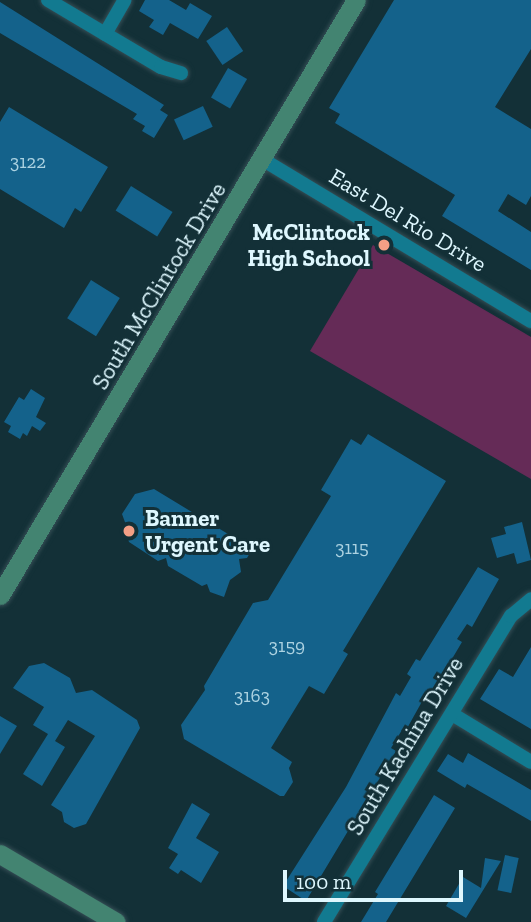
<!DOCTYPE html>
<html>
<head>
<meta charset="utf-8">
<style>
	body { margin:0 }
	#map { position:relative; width:531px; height:922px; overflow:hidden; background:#133037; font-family:"Zilla Slab",serif }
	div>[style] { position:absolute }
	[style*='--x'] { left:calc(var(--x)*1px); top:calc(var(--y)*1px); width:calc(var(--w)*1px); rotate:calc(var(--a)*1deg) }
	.green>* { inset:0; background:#652b57 }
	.building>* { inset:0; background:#14628b; transform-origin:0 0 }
	.roads { filter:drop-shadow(0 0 2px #354e55) drop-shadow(0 0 2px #354e55) }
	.street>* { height:14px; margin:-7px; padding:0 7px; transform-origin:7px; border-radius:7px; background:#127a90 }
	.secondary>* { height:19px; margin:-9.5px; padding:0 9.5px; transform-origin:9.5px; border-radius:9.5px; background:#438471 }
	.dots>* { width:19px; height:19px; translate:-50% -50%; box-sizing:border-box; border:4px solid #133037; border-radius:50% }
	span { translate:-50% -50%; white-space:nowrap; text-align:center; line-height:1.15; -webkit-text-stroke:6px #133037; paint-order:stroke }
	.number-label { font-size:19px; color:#acd2e1 }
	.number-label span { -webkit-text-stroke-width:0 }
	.street-label { font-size:23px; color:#def7fe }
	.poi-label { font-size:23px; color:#def7fe; font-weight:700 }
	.right { translate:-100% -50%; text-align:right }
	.left { translate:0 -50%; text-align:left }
	.scale { position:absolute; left:283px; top:870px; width:180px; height:32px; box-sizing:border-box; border:4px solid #def7fe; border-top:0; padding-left:9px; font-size:21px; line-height:24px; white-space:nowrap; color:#def7fe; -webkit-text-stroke:5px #133037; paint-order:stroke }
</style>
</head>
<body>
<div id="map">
	<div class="green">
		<i style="clip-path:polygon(373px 245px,531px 337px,531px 479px,310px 351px)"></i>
	</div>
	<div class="building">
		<i style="clip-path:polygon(145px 0,169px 0,186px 10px,190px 3px,212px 16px,198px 39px,170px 23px,163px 35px,149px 27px,154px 20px,139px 11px)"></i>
		<i style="clip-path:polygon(394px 0,531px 0,531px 49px,495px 107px,531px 129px,531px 196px,526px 205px,508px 194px,498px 211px,531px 232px,531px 270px,442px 216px,455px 195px,335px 123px,340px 114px,329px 108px)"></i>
		<i style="clip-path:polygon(0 2px,164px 105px,160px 110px,168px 115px,154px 138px,142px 131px,145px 126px,133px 119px,137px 114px,0 33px)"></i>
		<i style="left:227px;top:27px;width:29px;height:25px;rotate:56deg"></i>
		<i style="left:228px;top:68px;width:22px;height:34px;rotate:30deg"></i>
		<i style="left:203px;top:106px;width:23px;height:32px;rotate:65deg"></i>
		<i style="clip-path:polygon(9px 107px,108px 167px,81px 212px,75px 208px,64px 228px,0 189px,0 122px)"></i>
		<i style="left:131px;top:186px;width:49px;height:29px;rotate:32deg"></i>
		<i style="left:91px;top:280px;width:34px;height:45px;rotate:32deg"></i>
		<i style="clip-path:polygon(31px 389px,45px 398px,36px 417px,46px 423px,40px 431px,32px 426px,27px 436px,23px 433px,20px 439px,8px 432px,11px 426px,4px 422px,19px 397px,24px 400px)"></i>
		<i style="clip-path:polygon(368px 434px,446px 481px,343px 651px,348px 654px,324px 694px,309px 686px,271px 748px,292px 762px,289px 768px,293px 782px,284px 796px,280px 796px,184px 739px,181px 725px,205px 690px,204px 686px,253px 603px,268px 600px,331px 496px,321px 490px,351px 439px,361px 445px)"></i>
		<i style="clip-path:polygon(154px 489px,233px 537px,235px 542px,242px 541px,249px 545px,251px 551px,247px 558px,239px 559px,241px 572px,230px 580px,224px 597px,210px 592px,207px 584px,202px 586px,168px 566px,166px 558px,158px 561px,129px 542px,127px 536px,122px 532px,126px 525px,122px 514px,135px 494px)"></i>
		<i style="clip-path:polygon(522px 522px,531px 560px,517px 564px,514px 553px,497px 558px,491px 538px,506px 534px,504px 527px)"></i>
		<i style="clip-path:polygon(478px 567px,499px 579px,472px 627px,467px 624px,457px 639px,462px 642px,433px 691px,429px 689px,405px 732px,402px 730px,391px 748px,396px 751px,306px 901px,283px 886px,346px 787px,396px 693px,400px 696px,411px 677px,407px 674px,416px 659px,420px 661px)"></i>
		<i style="clip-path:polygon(531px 647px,531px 729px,480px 699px,499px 669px,513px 677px)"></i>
		<i style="clip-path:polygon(44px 663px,70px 678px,76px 693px,92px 690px,137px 720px,140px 728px,86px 824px,74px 828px,64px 822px,62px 812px,51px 805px,95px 736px,68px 720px,55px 741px,65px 747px,42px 786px,23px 774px,48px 734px,33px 725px,44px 707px,13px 688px,29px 666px)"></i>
		<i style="clip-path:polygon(0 716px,17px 726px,0 754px)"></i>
		<i style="clip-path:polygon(468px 753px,531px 790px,531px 821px,467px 784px,465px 788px,437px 771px,448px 754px,463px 763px)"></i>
		<i style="clip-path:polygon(434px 795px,455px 808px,386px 922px,361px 922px,378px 894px,375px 892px)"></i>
		<i style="clip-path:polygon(192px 803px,210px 814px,196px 838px,219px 852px,201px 883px,181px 870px,178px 874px,169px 868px,178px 854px,168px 848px)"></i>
		<i style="left:505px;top:855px;width:14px;height:36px;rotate:12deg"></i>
		<i style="clip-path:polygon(485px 858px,501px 861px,466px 918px,446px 906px,463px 877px,481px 888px)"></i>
	</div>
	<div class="roads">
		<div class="street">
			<i style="--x:48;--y:0;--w:131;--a:30.7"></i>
			<i style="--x:161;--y:67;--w:21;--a:17"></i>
			<i style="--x:105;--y:34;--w:39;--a:-60"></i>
			<i style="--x:262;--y:159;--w:314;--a:31.1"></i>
			<i style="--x:452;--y:714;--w:92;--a:31.3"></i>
			<i style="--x:324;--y:922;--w:359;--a:-58.6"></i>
			<i style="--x:511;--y:616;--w:26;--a:-40"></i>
		</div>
		<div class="secondary">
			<i style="--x:0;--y:595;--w:693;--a:-59.11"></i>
			<i style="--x:0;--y:854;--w:134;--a:30.4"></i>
		</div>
	</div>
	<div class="dots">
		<i style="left:384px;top:245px;background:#f39f85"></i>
		<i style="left:129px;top:531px;background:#f39f85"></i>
	</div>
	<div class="number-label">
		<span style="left:28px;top:162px">3122</span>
		<span style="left:352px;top:548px">3115</span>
		<span style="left:287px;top:646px">3159</span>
		<span style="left:252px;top:696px">3163</span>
	</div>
	<div class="street-label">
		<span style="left:408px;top:220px;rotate:31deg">East Del Rio Drive</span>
		<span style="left:159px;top:286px;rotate:-59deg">South McClintock Drive</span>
		<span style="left:405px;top:746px;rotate:-59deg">South Kachina Drive</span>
	</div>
	<div class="poi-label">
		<span class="right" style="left:370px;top:245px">McClintock<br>High School</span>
		<span class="left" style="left:145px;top:531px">Banner<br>Urgent Care</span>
	</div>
	<div class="scale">100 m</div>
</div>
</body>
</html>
